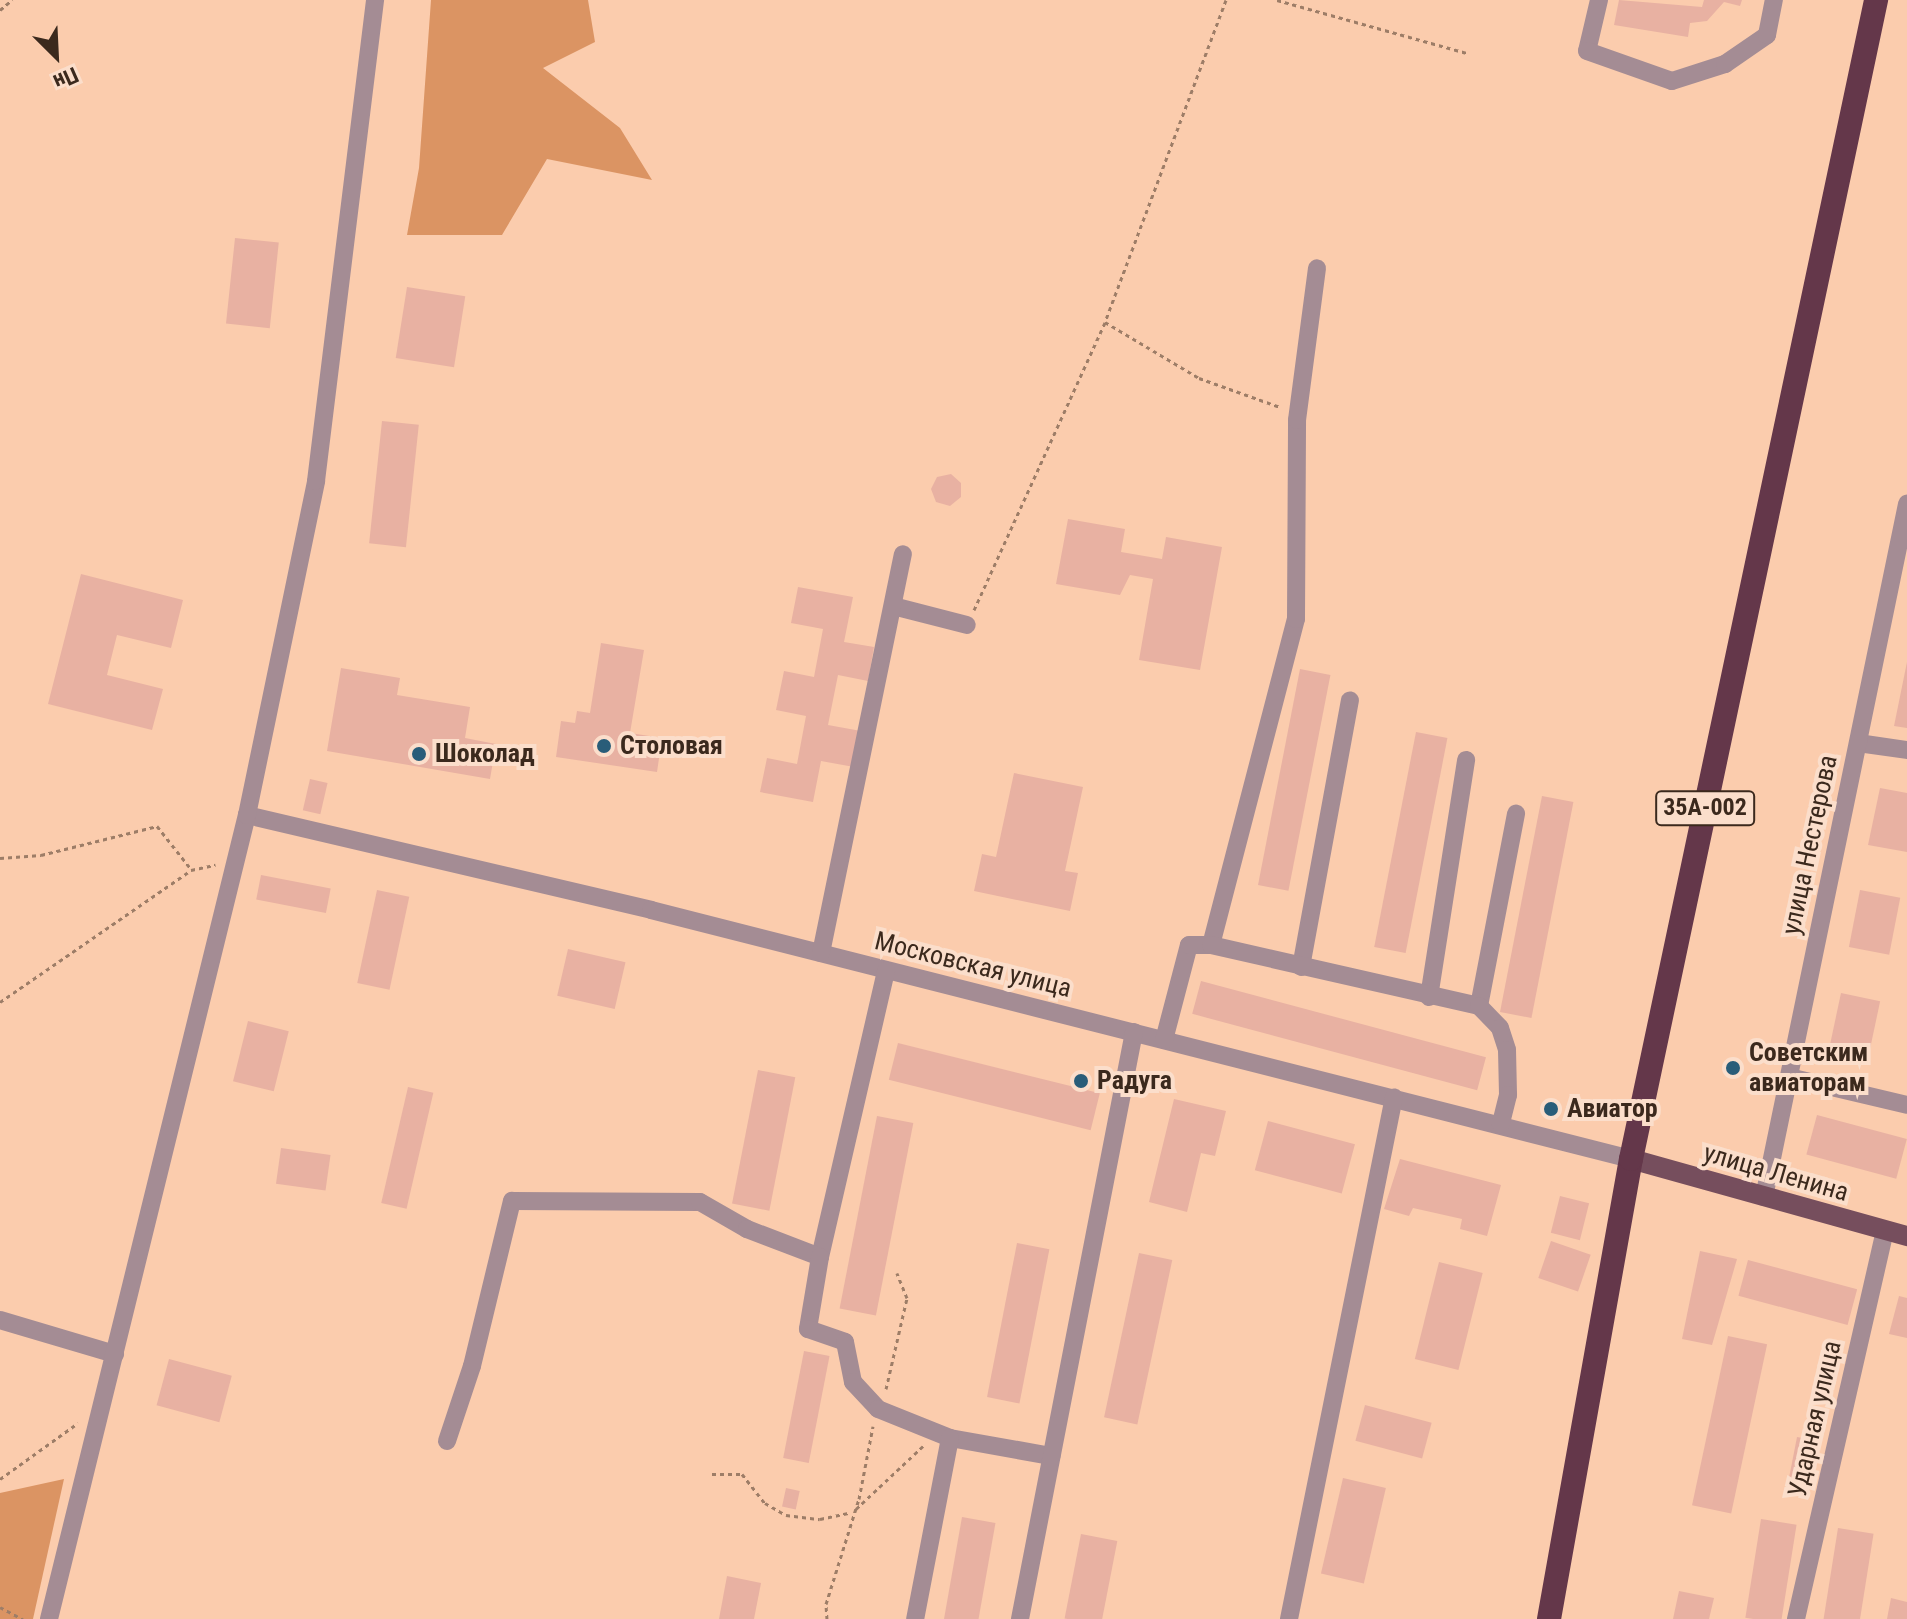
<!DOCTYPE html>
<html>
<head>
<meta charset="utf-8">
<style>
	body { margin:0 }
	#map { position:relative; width:1907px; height:1619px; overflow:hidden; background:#fbccad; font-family:"Roboto Condensed",sans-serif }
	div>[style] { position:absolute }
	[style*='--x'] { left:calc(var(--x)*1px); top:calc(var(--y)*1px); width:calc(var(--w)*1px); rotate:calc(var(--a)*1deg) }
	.green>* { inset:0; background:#db9463 }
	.building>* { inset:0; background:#e8b1a2; transform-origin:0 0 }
	.path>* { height:3px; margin-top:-1.5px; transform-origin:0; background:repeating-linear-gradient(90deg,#9d7d67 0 4px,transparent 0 8px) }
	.minor>* { height:18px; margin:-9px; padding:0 9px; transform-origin:9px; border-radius:9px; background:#a48c94 }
	.major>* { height:20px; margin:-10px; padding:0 10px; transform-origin:10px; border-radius:10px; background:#764e5d }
	.highway>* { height:24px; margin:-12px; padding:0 12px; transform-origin:12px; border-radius:12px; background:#64374a }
	.dots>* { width:22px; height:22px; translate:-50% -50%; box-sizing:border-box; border:4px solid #fbdecb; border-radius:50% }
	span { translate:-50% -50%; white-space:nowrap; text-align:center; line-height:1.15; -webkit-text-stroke:8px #fbdecb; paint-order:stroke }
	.shield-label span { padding:2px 6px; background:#fbdecb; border:2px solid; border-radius:6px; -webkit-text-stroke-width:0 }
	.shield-label { font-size:24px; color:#3b291d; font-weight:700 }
	.poi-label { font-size:26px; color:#3b291d; font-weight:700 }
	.left { translate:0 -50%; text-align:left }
	.street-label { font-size:26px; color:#3b291d }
	.north { position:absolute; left:16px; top:16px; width:80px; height:80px; -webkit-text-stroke:6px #fbdecb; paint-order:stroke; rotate:156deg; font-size:22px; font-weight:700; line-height:32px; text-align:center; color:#3b291d }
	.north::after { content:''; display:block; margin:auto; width:28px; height:36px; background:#3b291d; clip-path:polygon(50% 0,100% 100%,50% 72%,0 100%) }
</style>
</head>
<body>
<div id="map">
	<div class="green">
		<i style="clip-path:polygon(431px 0,588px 0,595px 42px,543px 68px,620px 128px,652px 180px,547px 159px,502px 235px,407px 235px,419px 168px)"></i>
		<i style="clip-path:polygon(64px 1479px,33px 1619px,0 1619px,0 1493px)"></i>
	</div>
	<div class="building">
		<i style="clip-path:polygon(1619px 0,1702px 7px,1704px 0,1742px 0,1740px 6px,1724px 2px,1707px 21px,1690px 23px,1688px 37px,1614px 25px)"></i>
		<i style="left:235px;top:238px;width:44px;height:86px;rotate:6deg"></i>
		<i style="left:407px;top:287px;width:59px;height:72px;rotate:9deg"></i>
		<i style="left:382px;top:421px;width:37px;height:123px;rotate:6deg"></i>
		<i style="clip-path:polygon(951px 474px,961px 483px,961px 497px,950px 506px,936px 502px,931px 489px,937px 477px)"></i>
		<i style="clip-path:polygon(1068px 519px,1125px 529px,1121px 552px,1162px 559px,1166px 537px,1222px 547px,1200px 670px,1139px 660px,1153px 579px,1130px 575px,1120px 595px,1056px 584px)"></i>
		<i style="clip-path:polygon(81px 574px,183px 600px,171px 648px,117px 635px,107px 675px,163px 689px,152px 730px,48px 704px)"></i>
		<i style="clip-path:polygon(798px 587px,853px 597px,844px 642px,874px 647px,868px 681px,838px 675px,828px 725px,861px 731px,854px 767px,821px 761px,813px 802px,760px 792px,767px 758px,797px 764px,806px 716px,776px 710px,784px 671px,814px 677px,823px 629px,791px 623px)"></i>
		<i style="clip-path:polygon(601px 643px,644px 650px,630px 733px,662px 738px,657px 772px,556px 757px,561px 721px,575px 723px,577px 711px,590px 713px)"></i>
		<i style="clip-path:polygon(1907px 662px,1907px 728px,1894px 726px)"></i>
		<i style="clip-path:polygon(341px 668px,400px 678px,397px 695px,470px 707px,465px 738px,496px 744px,490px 779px,327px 751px)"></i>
		<i style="left:1300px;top:669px;width:31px;height:220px;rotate:11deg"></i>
		<i style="left:1416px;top:732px;width:32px;height:219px;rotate:11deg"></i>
		<i style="clip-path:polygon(1014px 773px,1083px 787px,1065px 871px,1078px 873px,1070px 911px,974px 891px,982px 854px,996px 857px)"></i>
		<i style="left:310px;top:779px;width:18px;height:32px;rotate:13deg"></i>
		<i style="clip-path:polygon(1880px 788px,1907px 793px,1907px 852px,1868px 845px)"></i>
		<i style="left:1542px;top:796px;width:32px;height:220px;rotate:11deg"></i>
		<i style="left:261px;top:875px;width:71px;height:25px;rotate:11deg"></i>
		<i style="left:377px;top:890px;width:33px;height:95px;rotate:12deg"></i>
		<i style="left:1860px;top:890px;width:41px;height:58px;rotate:11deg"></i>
		<i style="left:568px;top:949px;width:59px;height:48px;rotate:13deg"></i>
		<i style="left:1201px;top:981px;width:295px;height:34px;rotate:15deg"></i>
		<i style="left:1841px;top:993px;width:40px;height:58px;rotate:12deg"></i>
		<i style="left:248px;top:1021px;width:42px;height:62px;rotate:14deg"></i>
		<i style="left:898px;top:1043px;width:208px;height:38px;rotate:14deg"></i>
		<i style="left:758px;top:1070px;width:38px;height:136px;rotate:11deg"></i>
		<i style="left:408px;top:1087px;width:26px;height:119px;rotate:13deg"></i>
		<i style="clip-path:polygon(1174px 1099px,1226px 1111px,1215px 1156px,1201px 1153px,1187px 1212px,1149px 1202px)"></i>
		<i style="left:1817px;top:1115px;width:93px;height:41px;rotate:15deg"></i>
		<i style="left:877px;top:1116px;width:37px;height:196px;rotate:11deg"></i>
		<i style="left:1268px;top:1121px;width:90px;height:51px;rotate:15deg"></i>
		<i style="left:281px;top:1148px;width:50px;height:36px;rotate:8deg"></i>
		<i style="clip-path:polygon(1400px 1159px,1501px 1185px,1487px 1236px,1460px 1229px,1462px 1219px,1413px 1208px,1409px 1216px,1384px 1209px)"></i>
		<i style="left:1560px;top:1196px;width:30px;height:38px;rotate:14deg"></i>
		<i style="left:1551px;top:1241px;width:42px;height:39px;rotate:19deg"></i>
		<i style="left:1017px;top:1243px;width:33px;height:157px;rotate:11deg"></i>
		<i style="clip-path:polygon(1700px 1251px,1737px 1259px,1712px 1345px,1682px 1339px)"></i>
		<i style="left:1139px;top:1253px;width:34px;height:168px;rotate:12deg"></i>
		<i style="left:1748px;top:1260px;width:113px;height:37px;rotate:15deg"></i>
		<i style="left:1439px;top:1262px;width:45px;height:100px;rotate:14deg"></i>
		<i style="clip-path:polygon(1899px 1296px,1907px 1298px,1907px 1338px,1889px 1334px)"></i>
		<i style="left:1728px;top:1336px;width:40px;height:173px;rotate:12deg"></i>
		<i style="left:804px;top:1351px;width:26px;height:109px;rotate:11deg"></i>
		<i style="left:169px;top:1359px;width:65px;height:48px;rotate:15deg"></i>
		<i style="left:1365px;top:1405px;width:69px;height:37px;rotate:15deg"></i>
		<i style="left:1797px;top:1437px;width:15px;height:48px;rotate:11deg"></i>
		<i style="left:1343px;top:1478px;width:44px;height:98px;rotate:13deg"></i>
		<i style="left:786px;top:1488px;width:14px;height:19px;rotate:12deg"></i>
		<i style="left:962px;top:1517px;width:34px;height:104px;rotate:10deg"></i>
		<i style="left:1761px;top:1519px;width:36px;height:100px;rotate:9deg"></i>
		<i style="left:1838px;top:1528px;width:36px;height:93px;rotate:9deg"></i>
		<i style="left:1081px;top:1534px;width:37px;height:86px;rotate:11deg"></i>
		<i style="clip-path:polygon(727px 1576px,761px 1583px,754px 1619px,719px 1619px)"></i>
		<i style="clip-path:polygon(1679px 1591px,1714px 1598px,1709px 1619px,1673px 1619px)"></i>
		<i style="clip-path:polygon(1891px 1598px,1907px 1602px,1907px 1619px,1887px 1619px)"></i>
	</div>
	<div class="path">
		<i style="--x:1226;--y:0;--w:344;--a:110.6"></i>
		<i style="--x:1105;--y:322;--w:109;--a:30.8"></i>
		<i style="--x:1199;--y:378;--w:86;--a:19.7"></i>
		<i style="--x:1277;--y:0;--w:197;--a:15.6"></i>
		<i style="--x:0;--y:10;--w:16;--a:-40"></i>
		<i style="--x:974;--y:610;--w:316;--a:-65.5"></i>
		<i style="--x:0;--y:858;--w:41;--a:-4.2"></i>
		<i style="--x:41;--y:855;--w:120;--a:-14"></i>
		<i style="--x:157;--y:826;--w:55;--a:51.7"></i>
		<i style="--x:0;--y:1002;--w:232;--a:-34.6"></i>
		<i style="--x:191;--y:870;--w:25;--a:-12"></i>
		<i style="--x:886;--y:1389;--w:93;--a:-77"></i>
		<i style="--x:907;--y:1298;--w:27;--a:-112"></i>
		<i style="--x:712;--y:1474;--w:30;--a:0"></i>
		<i style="--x:742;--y:1474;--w:37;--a:52"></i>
		<i style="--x:765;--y:1503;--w:24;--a:30"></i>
		<i style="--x:786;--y:1515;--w:34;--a:7"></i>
		<i style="--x:820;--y:1519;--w:30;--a:-12"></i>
		<i style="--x:0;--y:1479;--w:96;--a:-35.7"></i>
		<i style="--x:856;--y:1509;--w:92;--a:-43.2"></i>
		<i style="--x:0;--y:1607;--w:26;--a:28"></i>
		<i style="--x:827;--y:1619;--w:15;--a:-94"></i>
		<i style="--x:826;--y:1604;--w:110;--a:-72.6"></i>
		<i style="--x:859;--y:1499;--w:74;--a:-79.1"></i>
	</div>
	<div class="minor">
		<i style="--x:1599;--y:0;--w:52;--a:103.2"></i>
		<i style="--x:1587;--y:51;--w:90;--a:19.4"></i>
		<i style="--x:1672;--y:81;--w:56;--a:-17.8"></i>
		<i style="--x:1725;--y:64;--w:51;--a:-34.6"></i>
		<i style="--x:1767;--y:35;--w:36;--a:-79"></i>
		<i style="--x:893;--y:606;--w:76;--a:14.4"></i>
		<i style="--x:1858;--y:743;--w:49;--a:8.1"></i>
		<i style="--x:247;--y:815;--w:415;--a:13.2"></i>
		<i style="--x:651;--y:910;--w:1011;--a:14.26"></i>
		<i style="--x:1211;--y:945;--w:337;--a:-75.4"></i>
		<i style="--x:1296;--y:619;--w:199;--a:-89.7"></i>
		<i style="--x:1297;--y:420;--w:153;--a:-82.5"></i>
		<i style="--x:821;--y:953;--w:407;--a:-78.4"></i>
		<i style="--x:1301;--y:967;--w:271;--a:-79.6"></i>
		<i style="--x:1429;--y:997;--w:240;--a:-81.1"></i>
		<i style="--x:1479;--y:1006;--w:196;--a:-79.1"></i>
		<i style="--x:1164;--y:1040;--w:98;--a:-75.3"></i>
		<i style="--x:1189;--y:945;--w:22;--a:0"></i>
		<i style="--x:1211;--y:945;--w:275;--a:12.8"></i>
		<i style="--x:1479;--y:1006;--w:30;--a:46"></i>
		<i style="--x:1500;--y:1028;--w:23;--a:72"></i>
		<i style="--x:1507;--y:1050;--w:45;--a:88.7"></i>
		<i style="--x:1508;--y:1095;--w:30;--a:104"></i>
		<i style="--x:1789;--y:1077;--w:121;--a:13.3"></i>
		<i style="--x:1764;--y:1197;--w:708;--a:-78.34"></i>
		<i style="--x:820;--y:1257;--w:294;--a:-77"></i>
		<i style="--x:0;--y:1320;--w:120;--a:16.5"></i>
		<i style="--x:950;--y:1438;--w:103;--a:10.1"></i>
		<i style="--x:447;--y:1441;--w:79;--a:-71.6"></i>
		<i style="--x:472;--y:1366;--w:170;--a:-76.4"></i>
		<i style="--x:512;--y:1201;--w:188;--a:0.3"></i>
		<i style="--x:700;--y:1202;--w:54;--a:29.9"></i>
		<i style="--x:747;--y:1229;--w:78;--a:21"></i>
		<i style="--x:820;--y:1257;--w:73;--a:99.5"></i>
		<i style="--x:808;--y:1329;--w:39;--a:19"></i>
		<i style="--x:845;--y:1342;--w:41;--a:78.7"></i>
		<i style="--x:853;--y:1382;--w:37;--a:47"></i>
		<i style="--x:878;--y:1409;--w:78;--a:21.9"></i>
		<i style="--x:950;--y:1438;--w:184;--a:100.9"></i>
		<i style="--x:49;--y:1619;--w:828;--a:-76.17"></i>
		<i style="--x:247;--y:815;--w:341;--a:-78.3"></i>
		<i style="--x:316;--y:481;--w:485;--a:-83"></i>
		<i style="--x:1020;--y:1619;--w:598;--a:-79.01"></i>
		<i style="--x:1289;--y:1619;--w:532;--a:-78.63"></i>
		<i style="--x:1796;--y:1619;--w:399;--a:-77.1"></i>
	</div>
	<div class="major">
		<i style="--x:1631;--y:1159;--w:287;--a:15.6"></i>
	</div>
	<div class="highway">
		<i style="--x:1549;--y:1619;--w:467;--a:-79.9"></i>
		<i style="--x:1631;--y:1159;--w:1185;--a:-78.06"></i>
	</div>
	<div class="dots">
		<i style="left:604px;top:746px;background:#295d79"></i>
		<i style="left:419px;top:754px;background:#295d79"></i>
		<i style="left:1733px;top:1068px;background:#295d79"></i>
		<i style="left:1081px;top:1081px;background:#295d79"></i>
		<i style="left:1551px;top:1109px;background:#295d79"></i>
	</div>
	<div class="shield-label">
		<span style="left:1705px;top:808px">35А-002</span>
	</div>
	<div class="poi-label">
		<span class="left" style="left:620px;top:746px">Столовая</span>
		<span class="left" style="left:435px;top:754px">Шоколад</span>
		<span class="left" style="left:1749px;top:1068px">Советским<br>авиаторам</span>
		<span class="left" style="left:1097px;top:1081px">Радуга</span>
		<span class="left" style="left:1567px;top:1109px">Авиатор</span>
	</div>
	<div class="street-label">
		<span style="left:1810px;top:845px;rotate:-78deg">улица Нестерова</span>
		<span style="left:973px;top:965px;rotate:14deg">Московская улица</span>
		<span style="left:1776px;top:1173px;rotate:16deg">улица Ленина</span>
		<span style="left:1815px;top:1419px;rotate:-77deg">Ударная улица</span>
	</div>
	<div class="north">Пн</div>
</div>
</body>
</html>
